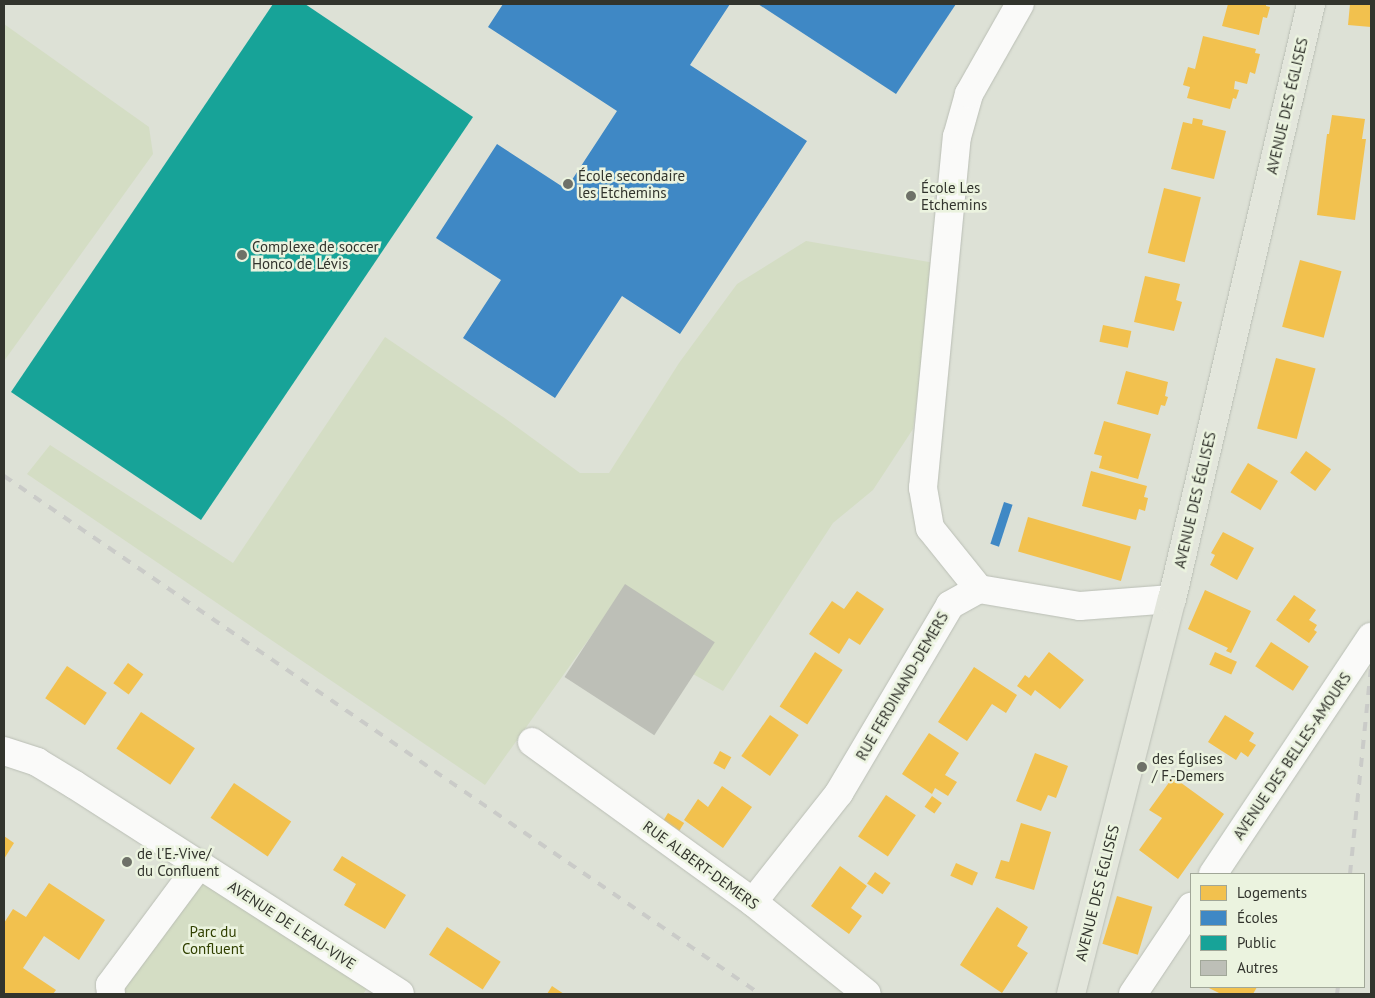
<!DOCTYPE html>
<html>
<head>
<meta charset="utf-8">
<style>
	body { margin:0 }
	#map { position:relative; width:1375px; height:998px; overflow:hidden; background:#dde1d6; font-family:"PT Sans",sans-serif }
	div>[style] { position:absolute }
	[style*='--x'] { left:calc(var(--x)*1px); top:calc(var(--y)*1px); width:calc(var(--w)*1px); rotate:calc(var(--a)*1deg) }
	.green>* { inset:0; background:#d4ddc4 }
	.homes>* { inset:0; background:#f2c14e; transform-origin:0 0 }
	.schools>* { inset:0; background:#3f88c5; transform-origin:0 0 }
	.public>* { inset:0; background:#17a398 }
	.building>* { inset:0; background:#bdbfb7; transform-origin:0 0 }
	.roads { filter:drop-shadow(0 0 1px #babeb5) drop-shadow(0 0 1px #babeb5) }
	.minor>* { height:28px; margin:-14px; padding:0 14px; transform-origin:14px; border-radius:14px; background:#fafaf9 }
	.major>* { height:28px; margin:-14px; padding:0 14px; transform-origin:14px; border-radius:14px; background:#e3e6dc }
	.rail>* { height:4px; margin-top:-2px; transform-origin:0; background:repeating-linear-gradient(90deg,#cacbc8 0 9px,transparent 0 18px) }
	.dots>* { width:14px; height:14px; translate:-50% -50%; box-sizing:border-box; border:2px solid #ebf3df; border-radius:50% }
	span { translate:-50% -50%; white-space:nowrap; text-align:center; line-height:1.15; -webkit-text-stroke:5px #ebf3df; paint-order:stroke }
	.street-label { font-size:15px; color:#32342d }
	.poi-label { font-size:15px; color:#32342d }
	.left { translate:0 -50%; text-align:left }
	.park-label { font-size:15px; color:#314000 }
	.frame { position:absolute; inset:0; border:5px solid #32342d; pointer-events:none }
	.legend { position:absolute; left:1190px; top:873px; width:175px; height:115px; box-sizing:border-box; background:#ebf3df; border:1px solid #a1a798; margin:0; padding:6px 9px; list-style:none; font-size:15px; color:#32342d }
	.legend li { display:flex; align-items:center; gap:10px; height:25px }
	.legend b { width:25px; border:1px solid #a1a798 }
</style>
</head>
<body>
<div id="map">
	<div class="green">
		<i style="clip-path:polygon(4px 24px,149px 127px,153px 154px,4px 361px)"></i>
		<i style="clip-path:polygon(806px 241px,935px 263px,913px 429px,873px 490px,833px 523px,723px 691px,601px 622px,485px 785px,27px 474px,50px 445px,233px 563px,385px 337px,506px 419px,580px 473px,609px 473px,679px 363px,737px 284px)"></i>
		<i style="clip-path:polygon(200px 864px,375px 978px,363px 994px,111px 994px)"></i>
	</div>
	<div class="homes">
		<i style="clip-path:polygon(1228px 4px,1266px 4px,1266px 6px,1270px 7px,1267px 18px,1263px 17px,1259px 35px,1222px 26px)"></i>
		<i style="clip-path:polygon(1350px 4px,1371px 4px,1371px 27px,1348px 25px)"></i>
		<i style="clip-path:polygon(1203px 36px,1256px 49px,1255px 53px,1260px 54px,1255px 74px,1250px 72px,1247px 84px,1235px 81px,1234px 89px,1239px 90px,1236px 99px,1233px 98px,1230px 109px,1187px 98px,1190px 87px,1183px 85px,1188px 67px,1195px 69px)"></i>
		<i style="clip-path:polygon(1332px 115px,1365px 119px,1362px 139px,1366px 139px,1355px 220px,1317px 215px,1327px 134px,1329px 134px)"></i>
		<i style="clip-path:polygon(1193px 118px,1203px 120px,1202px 125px,1226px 131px,1214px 179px,1171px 169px,1183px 122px,1192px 124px)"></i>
		<i style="left:1164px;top:188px;width:38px;height:67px;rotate:14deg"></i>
		<i style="left:1300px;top:260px;width:43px;height:69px;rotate:15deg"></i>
		<i style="clip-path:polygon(1145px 276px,1180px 284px,1176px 300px,1182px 302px,1174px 331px,1134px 322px)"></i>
		<i style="left:1103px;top:325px;width:29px;height:17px;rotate:12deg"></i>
		<i style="left:1276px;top:358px;width:41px;height:73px;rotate:15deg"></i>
		<i style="clip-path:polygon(1126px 371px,1168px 382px,1165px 396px,1168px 397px,1165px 406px,1161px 405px,1158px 415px,1117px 404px)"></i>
		<i style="clip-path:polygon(1104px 421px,1151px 434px,1138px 479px,1099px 468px,1102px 456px,1094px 454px)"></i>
		<i style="left:1306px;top:451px;width:31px;height:27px;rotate:36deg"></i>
		<i style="left:1248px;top:463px;width:35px;height:34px;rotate:31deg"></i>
		<i style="clip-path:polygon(1091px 471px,1147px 486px,1144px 497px,1148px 498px,1145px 511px,1139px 509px,1136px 520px,1082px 506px)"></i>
		<i style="left:1028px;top:517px;width:107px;height:36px;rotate:16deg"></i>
		<i style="clip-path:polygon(1223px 532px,1254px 548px,1237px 580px,1210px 565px,1215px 555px,1211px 553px)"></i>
		<i style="clip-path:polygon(1205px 590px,1251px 611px,1231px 653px,1226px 651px,1228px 648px,1188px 629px)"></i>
		<i style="clip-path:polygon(857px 591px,884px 609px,860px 645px,849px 638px,839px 654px,809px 634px,832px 601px,844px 609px)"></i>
		<i style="clip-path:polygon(1294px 595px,1316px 610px,1309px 620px,1317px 625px,1314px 630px,1317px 632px,1309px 643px,1276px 620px)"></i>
		<i style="left:1271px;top:642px;width:45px;height:29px;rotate:33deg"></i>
		<i style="left:815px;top:652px;width:33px;height:65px;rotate:33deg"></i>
		<i style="clip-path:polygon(1049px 652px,1084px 680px,1060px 709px,1035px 690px,1031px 696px,1017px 686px,1025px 675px,1029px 678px)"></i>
		<i style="left:1215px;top:652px;width:24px;height:14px;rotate:24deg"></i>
		<i style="left:128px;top:663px;width:19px;height:25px;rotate:36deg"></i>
		<i style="left:67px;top:666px;width:48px;height:39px;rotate:34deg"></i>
		<i style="clip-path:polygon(974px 667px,1017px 695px,1006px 713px,992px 704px,967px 741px,938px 722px)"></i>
		<i style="left:141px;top:712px;width:65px;height:44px;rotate:34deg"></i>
		<i style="left:770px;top:715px;width:35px;height:50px;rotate:35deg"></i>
		<i style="clip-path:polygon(1225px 715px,1254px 733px,1249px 741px,1256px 745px,1248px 757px,1241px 752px,1236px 760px,1208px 742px)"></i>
		<i style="clip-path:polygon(929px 733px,959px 753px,945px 775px,957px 782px,948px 796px,935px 788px,932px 794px,902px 774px)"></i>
		<i style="left:720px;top:751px;width:13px;height:14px;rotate:29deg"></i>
		<i style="clip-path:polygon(1035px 753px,1068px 766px,1056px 798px,1048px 795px,1041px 811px,1016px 801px)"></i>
		<i style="clip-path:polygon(1173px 777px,1224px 814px,1178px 879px,1139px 850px,1162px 818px,1149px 810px)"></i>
		<i style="left:234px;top:783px;width:69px;height:42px;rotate:34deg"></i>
		<i style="clip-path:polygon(722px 786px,752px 807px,723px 848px,684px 820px,698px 799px,708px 807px)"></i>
		<i style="left:886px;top:795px;width:36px;height:50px;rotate:34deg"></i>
		<i style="left:932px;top:796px;width:12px;height:13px;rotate:35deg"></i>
		<i style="left:668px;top:813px;width:19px;height:9px;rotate:32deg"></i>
		<i style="clip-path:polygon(1021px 823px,1051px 832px,1034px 890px,995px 878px,1001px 860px,1009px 862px)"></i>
		<i style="clip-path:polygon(4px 836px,14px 843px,4px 859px)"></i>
		<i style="clip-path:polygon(342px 856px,406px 895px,385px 929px,344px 905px,356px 884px,333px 870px)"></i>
		<i style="left:956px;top:863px;width:24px;height:14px;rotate:24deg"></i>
		<i style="clip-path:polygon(840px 866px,867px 886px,851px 908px,862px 916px,849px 934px,811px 906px)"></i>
		<i style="left:875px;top:872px;width:19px;height:14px;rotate:35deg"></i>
		<i style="clip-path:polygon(49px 883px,105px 920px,79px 960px,44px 936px,23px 968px,56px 990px,53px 994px,4px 994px,4px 923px,13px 909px,26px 917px)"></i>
		<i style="left:1117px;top:896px;width:37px;height:50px;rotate:17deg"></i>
		<i style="clip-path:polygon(997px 907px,1028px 927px,1017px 946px,1028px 953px,1002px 993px,960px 965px)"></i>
		<i style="left:447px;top:927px;width:64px;height:33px;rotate:33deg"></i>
		<i style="clip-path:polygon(552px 986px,564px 994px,547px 994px)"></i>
		<i style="clip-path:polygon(1207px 987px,1257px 987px,1253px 994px,1221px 994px)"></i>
	</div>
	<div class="schools">
		<i style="clip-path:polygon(503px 4px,730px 4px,690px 65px,807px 141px,680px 334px,622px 296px,555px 398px,463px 338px,501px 280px,436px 238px,497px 144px,566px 189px,617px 111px,488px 27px)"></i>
		<i style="clip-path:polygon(758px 4px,956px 4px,896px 94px)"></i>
		<i style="left:1004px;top:502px;width:9px;height:44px;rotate:18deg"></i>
	</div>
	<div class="public">
		<i style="clip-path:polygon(273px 4px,305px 4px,473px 117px,201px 520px,11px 392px)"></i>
	</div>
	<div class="building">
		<i style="left:625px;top:584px;width:107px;height:111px;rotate:33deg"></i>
	</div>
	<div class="roads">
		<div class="minor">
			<i style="--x:979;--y:589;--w:78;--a:-128.8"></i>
			<i style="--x:930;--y:528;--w:41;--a:-99.9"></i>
			<i style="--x:923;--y:488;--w:353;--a:-84.5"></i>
			<i style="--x:957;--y:137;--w:45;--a:-74.4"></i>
			<i style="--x:969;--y:94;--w:103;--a:-60.5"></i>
			<i style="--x:532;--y:742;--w:273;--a:35.9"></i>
			<i style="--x:753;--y:902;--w:146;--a:38.9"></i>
			<i style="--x:4;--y:751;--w:35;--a:18"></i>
			<i style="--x:37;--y:762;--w:44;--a:31.2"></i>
			<i style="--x:75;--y:785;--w:386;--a:32.7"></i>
			<i style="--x:1213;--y:874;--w:285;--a:-56.3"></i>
			<i style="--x:753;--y:902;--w:139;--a:-51.7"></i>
			<i style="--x:839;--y:793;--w:218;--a:-59.4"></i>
			<i style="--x:950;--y:605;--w:33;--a:-29"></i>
			<i style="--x:979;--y:589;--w:102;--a:9.6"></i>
			<i style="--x:1080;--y:606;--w:92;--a:-4.4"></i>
			<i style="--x:111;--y:994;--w:9;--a:-96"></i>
			<i style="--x:110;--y:985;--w:151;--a:-53.4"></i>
			<i style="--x:1133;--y:994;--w:105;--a:-56.3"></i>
		</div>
		<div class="major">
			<i style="--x:1071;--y:994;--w:408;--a:-75.7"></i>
			<i style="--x:1172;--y:599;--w:611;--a:-76.85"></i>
		</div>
	</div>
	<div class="rail">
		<i style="--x:4;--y:476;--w:916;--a:34.42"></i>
		<i style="--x:1350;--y:874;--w:206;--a:-84.2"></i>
		<i style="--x:1337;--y:994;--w:7;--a:-82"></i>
	</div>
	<div class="dots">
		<i style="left:568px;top:184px;background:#6e7168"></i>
		<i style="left:911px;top:196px;background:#6e7168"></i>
		<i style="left:242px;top:255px;background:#6e7168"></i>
		<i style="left:1142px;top:767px;background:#6e7168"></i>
		<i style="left:127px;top:862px;background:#6e7168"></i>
	</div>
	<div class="street-label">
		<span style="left:1287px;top:106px;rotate:-77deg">AVENUE DES ÉGLISES</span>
		<span style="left:1195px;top:500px;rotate:-77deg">AVENUE DES ÉGLISES</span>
		<span style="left:902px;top:686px;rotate:-60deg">RUE FERDINAND-DEMERS</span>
		<span style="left:1292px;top:756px;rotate:-56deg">AVENUE DES BELLES-AMOURS</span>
		<span style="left:701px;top:865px;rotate:36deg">RUE ALBERT-DEMERS</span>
		<span style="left:1097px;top:893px;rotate:-76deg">AVENUE DES ÉGLISES</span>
		<span style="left:292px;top:925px;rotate:33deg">AVENUE DE L'EAU-VIVE</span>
	</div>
	<div class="poi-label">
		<span class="left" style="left:578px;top:184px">École secondaire<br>les Etchemins</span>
		<span class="left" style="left:921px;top:196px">École Les<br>Etchemins</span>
		<span class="left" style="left:252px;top:255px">Complexe de soccer<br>Honco de Lévis</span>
		<span class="left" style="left:1152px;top:767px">des Églises<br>/ F.-Demers</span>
		<span class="left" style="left:137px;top:862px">de l'E.-Vive/<br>du Confluent</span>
	</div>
	<div class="park-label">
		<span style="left:213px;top:940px">Parc du<br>Confluent</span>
	</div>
	<div class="frame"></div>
	<ul class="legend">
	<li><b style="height:14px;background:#f2c14e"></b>Logements</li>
	<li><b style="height:14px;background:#3f88c5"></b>Écoles</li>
	<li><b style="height:14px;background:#17a398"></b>Public</li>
	<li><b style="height:14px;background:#bdbfb7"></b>Autres</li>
	</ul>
</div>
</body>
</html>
